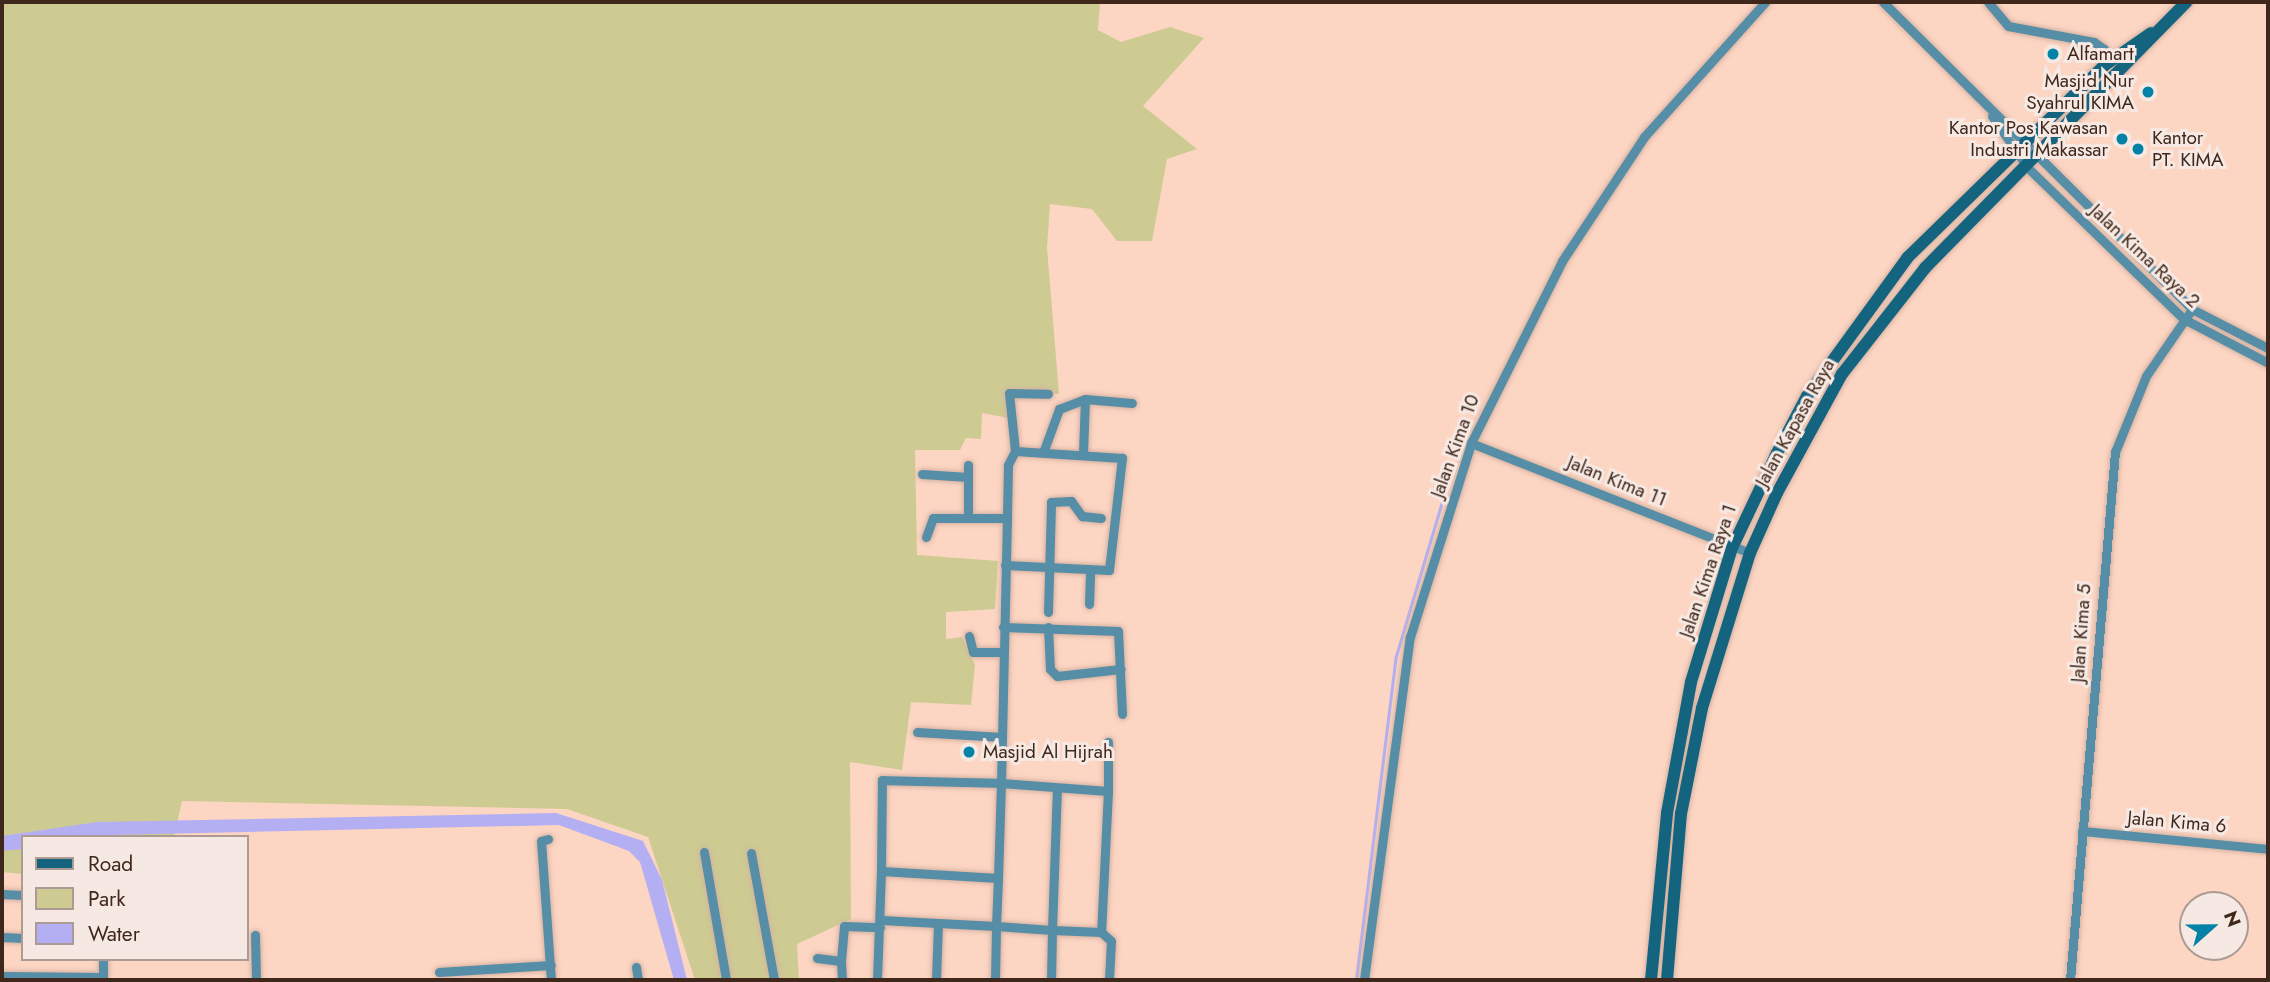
<!DOCTYPE html>
<html>
<head>
<meta charset="utf-8">
<style>
	body { margin:0 }
	#map { position:relative; width:2270px; height:982px; overflow:hidden; background:#fcd5c3; font-family:Jost,sans-serif }
	div>[style] { position:absolute }
	[style*='--x'] { left:calc(var(--x)*1px); top:calc(var(--y)*1px); width:calc(var(--w)*1px); rotate:calc(var(--a)*1deg) }
	.green>* { inset:0; background:#cdcb92 }
	.water>* { inset:0; background:#b3aff2 }
	.stream>* { height:2.5px; margin:-1.25px; padding:0 1.25px; transform-origin:1.25px; border-radius:1.25px; background:#b3aff2 }
	.roads { filter:drop-shadow(0 0 2px #d6b2a1) drop-shadow(0 0 2px #d6b2a1) }
	.street>* { height:9px; margin:-4.5px; padding:0 4.5px; transform-origin:4.5px; border-radius:4.5px; background:#558ea6 }
	.secondary>* { height:12px; margin:-6px; padding:0 6px; transform-origin:6px; border-radius:6px; background:#146480 }
	.dots>* { width:19px; height:19px; translate:-50% -50%; box-sizing:border-box; border:4px solid #f6e9e3; border-radius:50% }
	span { translate:-50% -50%; white-space:nowrap; text-align:center; line-height:1.15; -webkit-text-stroke:6px #f6e9e3; paint-order:stroke }
	.poi-label { font-size:19px; color:#3f271b }
	.left { translate:0 -50%; text-align:left }
	.right { translate:-100% -50%; text-align:right }
	.street-label { font-size:19px; color:#3f271b }
	.frame { position:absolute; inset:0; border:4px solid #3f271b; pointer-events:none }
	.legend { position:absolute; left:21px; top:835px; width:228px; height:126px; box-sizing:border-box; background:#f6e9e3; border:2px solid #ad9b93; margin:0; padding:9px 12px; list-style:none; font-size:21px; color:#3f271b }
	.legend li { display:flex; align-items:center; gap:14px; height:35px }
	.legend b { width:35px; border:2px solid #ad9b93 }
	.north { position:absolute; left:2179px; top:891px; width:70px; height:70px; box-sizing:border-box; background:#f6e9e3; border:2px solid #ad9b93; border-radius:50%; rotate:69deg; font-size:19px; font-weight:700; line-height:28px; text-align:center; color:#3f271b }
	.north::after { content:''; display:block; margin:auto; width:24px; height:32px; background:#0282a6; clip-path:polygon(50% 0,100% 100%,50% 72%,0 100%) }
</style>
</head>
<body>
<div id="map">
	<div class="green">
		<i style="clip-path:polygon(2px 2px,1100px 2px,1098px 30px,1121px 42px,1170px 27px,1204px 38px,1143px 106px,1197px 149px,1167px 159px,1152px 241px,1117px 241px,1092px 209px,1050px 204px,1047px 248px,1059px 394px,1011px 391px,1013px 419px,982px 413px,981px 439px,966px 438px,960px 450px,915px 450px,917px 555px,998px 561px,995px 609px,946px 612px,946px 639px,962px 637px,975px 665px,971px 705px,911px 702px,902px 770px,850px 762px,851px 919px,797px 944px,799px 980px,695px 980px,648px 837px,567px 809px,182px 801px,174px 837px,23px 837px,23px 874px,2px 872px)"></i>
	</div>
	<div class="water">
		<i style="clip-path:polygon(556px 813px,643px 841px,662px 880px,687px 980px,674px 980px,640px 862px,629px 851px,559px 825px,23px 837px,23px 849px,2px 851px,2px 836px,97px 822px)"></i>
	</div>
	<div class="stream">
		<i style="--x:1356;--y:980;--w:326;--a:-83"></i>
		<i style="--x:1396;--y:656;--w:182;--a:-73.4"></i>
	</div>
	<div class="roads">
		<div class="street">
			<i style="--x:1883;--y:2;--w:436;--a:44.8"></i>
			<i style="--x:2192;--y:309;--w:85;--a:27.2"></i>
			<i style="--x:1988;--y:2;--w:31;--a:50"></i>
			<i style="--x:2008;--y:26;--w:87;--a:10.5"></i>
			<i style="--x:2094;--y:42;--w:12;--a:35"></i>
			<i style="--x:2104;--y:49;--w:16;--a:86"></i>
			<i style="--x:1992;--y:116;--w:63;--a:55.3"></i>
			<i style="--x:2028;--y:168;--w:217;--a:44.1"></i>
			<i style="--x:2184;--y:319;--w:95;--a:27.6"></i>
			<i style="--x:1471;--y:443;--w:300;--a:21.5"></i>
			<i style="--x:1044;--y:450;--w:44;--a:-69.9"></i>
			<i style="--x:1059;--y:409;--w:28;--a:-21"></i>
			<i style="--x:1085;--y:399;--w:47;--a:4.9"></i>
			<i style="--x:1015;--y:451;--w:58;--a:-95.9"></i>
			<i style="--x:1009;--y:393;--w:39;--a:1"></i>
			<i style="--x:1083;--y:453;--w:54;--a:-87.9"></i>
			<i style="--x:968;--y:465;--w:53;--a:90"></i>
			<i style="--x:922;--y:474;--w:46;--a:3.7"></i>
			<i style="--x:926;--y:537;--w:20;--a:-70"></i>
			<i style="--x:933;--y:518;--w:74;--a:0"></i>
			<i style="--x:1007;--y:518;--w:219;--a:91.3"></i>
			<i style="--x:1005;--y:565;--w:104;--a:2.8"></i>
			<i style="--x:1109;--y:570;--w:113;--a:-83.4"></i>
			<i style="--x:1122;--y:458;--w:107;--a:-176.3"></i>
			<i style="--x:1015;--y:451;--w:16;--a:117"></i>
			<i style="--x:1008;--y:465;--w:53;--a:91.1"></i>
			<i style="--x:1089;--y:604;--w:34;--a:-88"></i>
			<i style="--x:1048;--y:612;--w:110;--a:-88.4"></i>
			<i style="--x:1051;--y:502;--w:20;--a:-3"></i>
			<i style="--x:1071;--y:501;--w:19;--a:54"></i>
			<i style="--x:1082;--y:516;--w:19;--a:6"></i>
			<i style="--x:1003;--y:627;--w:115;--a:2"></i>
			<i style="--x:1118;--y:631;--w:83;--a:87.2"></i>
			<i style="--x:1048;--y:627;--w:42;--a:87.3"></i>
			<i style="--x:1050;--y:669;--w:10;--a:45"></i>
			<i style="--x:1057;--y:676;--w:64;--a:-6.2"></i>
			<i style="--x:969;--y:636;--w:16;--a:76"></i>
			<i style="--x:973;--y:652;--w:30;--a:0"></i>
			<i style="--x:917;--y:732;--w:85;--a:3.4"></i>
			<i style="--x:1002;--y:737;--w:46;--a:91.2"></i>
			<i style="--x:1001;--y:783;--w:107;--a:4.3"></i>
			<i style="--x:1108;--y:791;--w:141;--a:92.8"></i>
			<i style="--x:1101;--y:932;--w:49;--a:-177.7"></i>
			<i style="--x:1052;--y:930;--w:142;--a:-88"></i>
			<i style="--x:1108;--y:791;--w:49;--a:-90"></i>
			<i style="--x:2082;--y:831;--w:187;--a:5.5"></i>
			<i style="--x:548;--y:839;--w:7;--a:164"></i>
			<i style="--x:541;--y:841;--w:139;--a:85.9"></i>
			<i style="--x:704;--y:852;--w:130;--a:80.2"></i>
			<i style="--x:751;--y:853;--w:129;--a:79.7"></i>
			<i style="--x:881;--y:871;--w:91;--a:-89.4"></i>
			<i style="--x:882;--y:780;--w:119;--a:1.4"></i>
			<i style="--x:1001;--y:783;--w:95;--a:91.8"></i>
			<i style="--x:2;--y:894;--w:21;--a:3"></i>
			<i style="--x:881;--y:920;--w:57;--a:3"></i>
			<i style="--x:938;--y:923;--w:57;--a:92"></i>
			<i style="--x:1101;--y:932;--w:13;--a:42"></i>
			<i style="--x:1111;--y:941;--w:39;--a:93"></i>
			<i style="--x:255;--y:935;--w:45;--a:88.7"></i>
			<i style="--x:2;--y:937;--w:21;--a:3"></i>
			<i style="--x:817;--y:958;--w:24;--a:7"></i>
			<i style="--x:841;--y:961;--w:19;--a:87"></i>
			<i style="--x:841;--y:961;--w:35;--a:-85"></i>
			<i style="--x:844;--y:926;--w:36;--a:2"></i>
			<i style="--x:636;--y:967;--w:13;--a:81"></i>
			<i style="--x:439;--y:972;--w:112;--a:-3.6"></i>
			<i style="--x:2;--y:976;--w:101;--a:0.6"></i>
			<i style="--x:103;--y:977;--w:18;--a:-90"></i>
			<i style="--x:877;--y:980;--w:109;--a:-87.9"></i>
			<i style="--x:881;--y:871;--w:117;--a:3.4"></i>
			<i style="--x:998;--y:878;--w:48;--a:92.4"></i>
			<i style="--x:996;--y:926;--w:58;--a:-177"></i>
			<i style="--x:995;--y:980;--w:54;--a:-88.9"></i>
			<i style="--x:996;--y:926;--w:56;--a:4.1"></i>
			<i style="--x:1052;--y:930;--w:50;--a:91.1"></i>
			<i style="--x:1364;--y:980;--w:346;--a:-82.4"></i>
			<i style="--x:1410;--y:637;--w:203;--a:-72.5"></i>
			<i style="--x:1471;--y:443;--w:203;--a:-63.4"></i>
			<i style="--x:1562;--y:261;--w:149;--a:-56.5"></i>
			<i style="--x:1644;--y:137;--w:181;--a:-48.1"></i>
			<i style="--x:2070;--y:980;--w:530;--a:-85.13"></i>
			<i style="--x:2115;--y:452;--w:82;--a:-67.8"></i>
			<i style="--x:2146;--y:376;--w:81;--a:-55.5"></i>
		</div>
		<div class="secondary">
			<i style="--x:1651;--y:980;--w:168;--a:-84.5"></i>
			<i style="--x:1667;--y:813;--w:133;--a:-79.6"></i>
			<i style="--x:1691;--y:682;--w:140;--a:-73"></i>
			<i style="--x:1732;--y:548;--w:105;--a:-64.7"></i>
			<i style="--x:1777;--y:453;--w:64;--a:-62.2"></i>
			<i style="--x:1807;--y:396;--w:172;--a:-54"></i>
			<i style="--x:1908;--y:257;--w:275;--a:-44.3"></i>
			<i style="--x:2105;--y:65;--w:56;--a:-34.8"></i>
			<i style="--x:1667;--y:980;--w:167;--a:-85.2"></i>
			<i style="--x:1681;--y:814;--w:108;--a:-78.8"></i>
			<i style="--x:1702;--y:708;--w:162;--a:-72.8"></i>
			<i style="--x:1750;--y:553;--w:66;--a:-65.8"></i>
			<i style="--x:1777;--y:493;--w:136;--a:-61.4"></i>
			<i style="--x:1842;--y:374;--w:135;--a:-51.9"></i>
			<i style="--x:1925;--y:268;--w:373;--a:-45.5"></i>
		</div>
	</div>
	<div class="dots">
		<i style="left:2053px;top:54px;background:#0282a6"></i>
		<i style="left:2148px;top:92px;background:#0282a6"></i>
		<i style="left:2122px;top:139px;background:#0282a6"></i>
		<i style="left:2138px;top:149px;background:#0282a6"></i>
		<i style="left:969px;top:752px;background:#0282a6"></i>
	</div>
	<div class="poi-label">
		<span class="left" style="left:2067px;top:54px">Alfamart</span>
		<span class="right" style="left:2134px;top:92px">Masjid Nur<br>Syahrul KIMA</span>
		<span class="right" style="left:2108px;top:139px">Kantor Pos Kawasan<br>Industri Makassar</span>
		<span class="left" style="left:2152px;top:149px">Kantor<br>PT. KIMA</span>
		<span class="left" style="left:983px;top:752px">Masjid Al Hijrah</span>
	</div>
	<div class="street-label">
		<span style="left:2145px;top:256px;rotate:43deg">Jalan Kima Raya 2</span>
		<span style="left:1795px;top:423px;rotate:-61deg">Jalan Kapasa Raya</span>
		<span style="left:1455px;top:446px;rotate:-70deg">Jalan Kima 10</span>
		<span style="left:1617px;top:481px;rotate:22deg">Jalan Kima 11</span>
		<span style="left:1708px;top:571px;rotate:-71deg">Jalan Kima Raya 1</span>
		<span style="left:2081px;top:633px;rotate:-86deg">Jalan Kima 5</span>
		<span style="left:2177px;top:822px;rotate:5deg">Jalan Kima 6</span>
	</div>
	<div class="frame"></div>
	<ul class="legend">
	<li><b style="height:9px;background:#146480"></b>Road</li>
	<li><b style="height:19px;background:#cdcb92"></b>Park</li>
	<li><b style="height:19px;background:#b3aff2"></b>Water</li>
	</ul>
	<div class="north">N</div>
</div>
</body>
</html>
